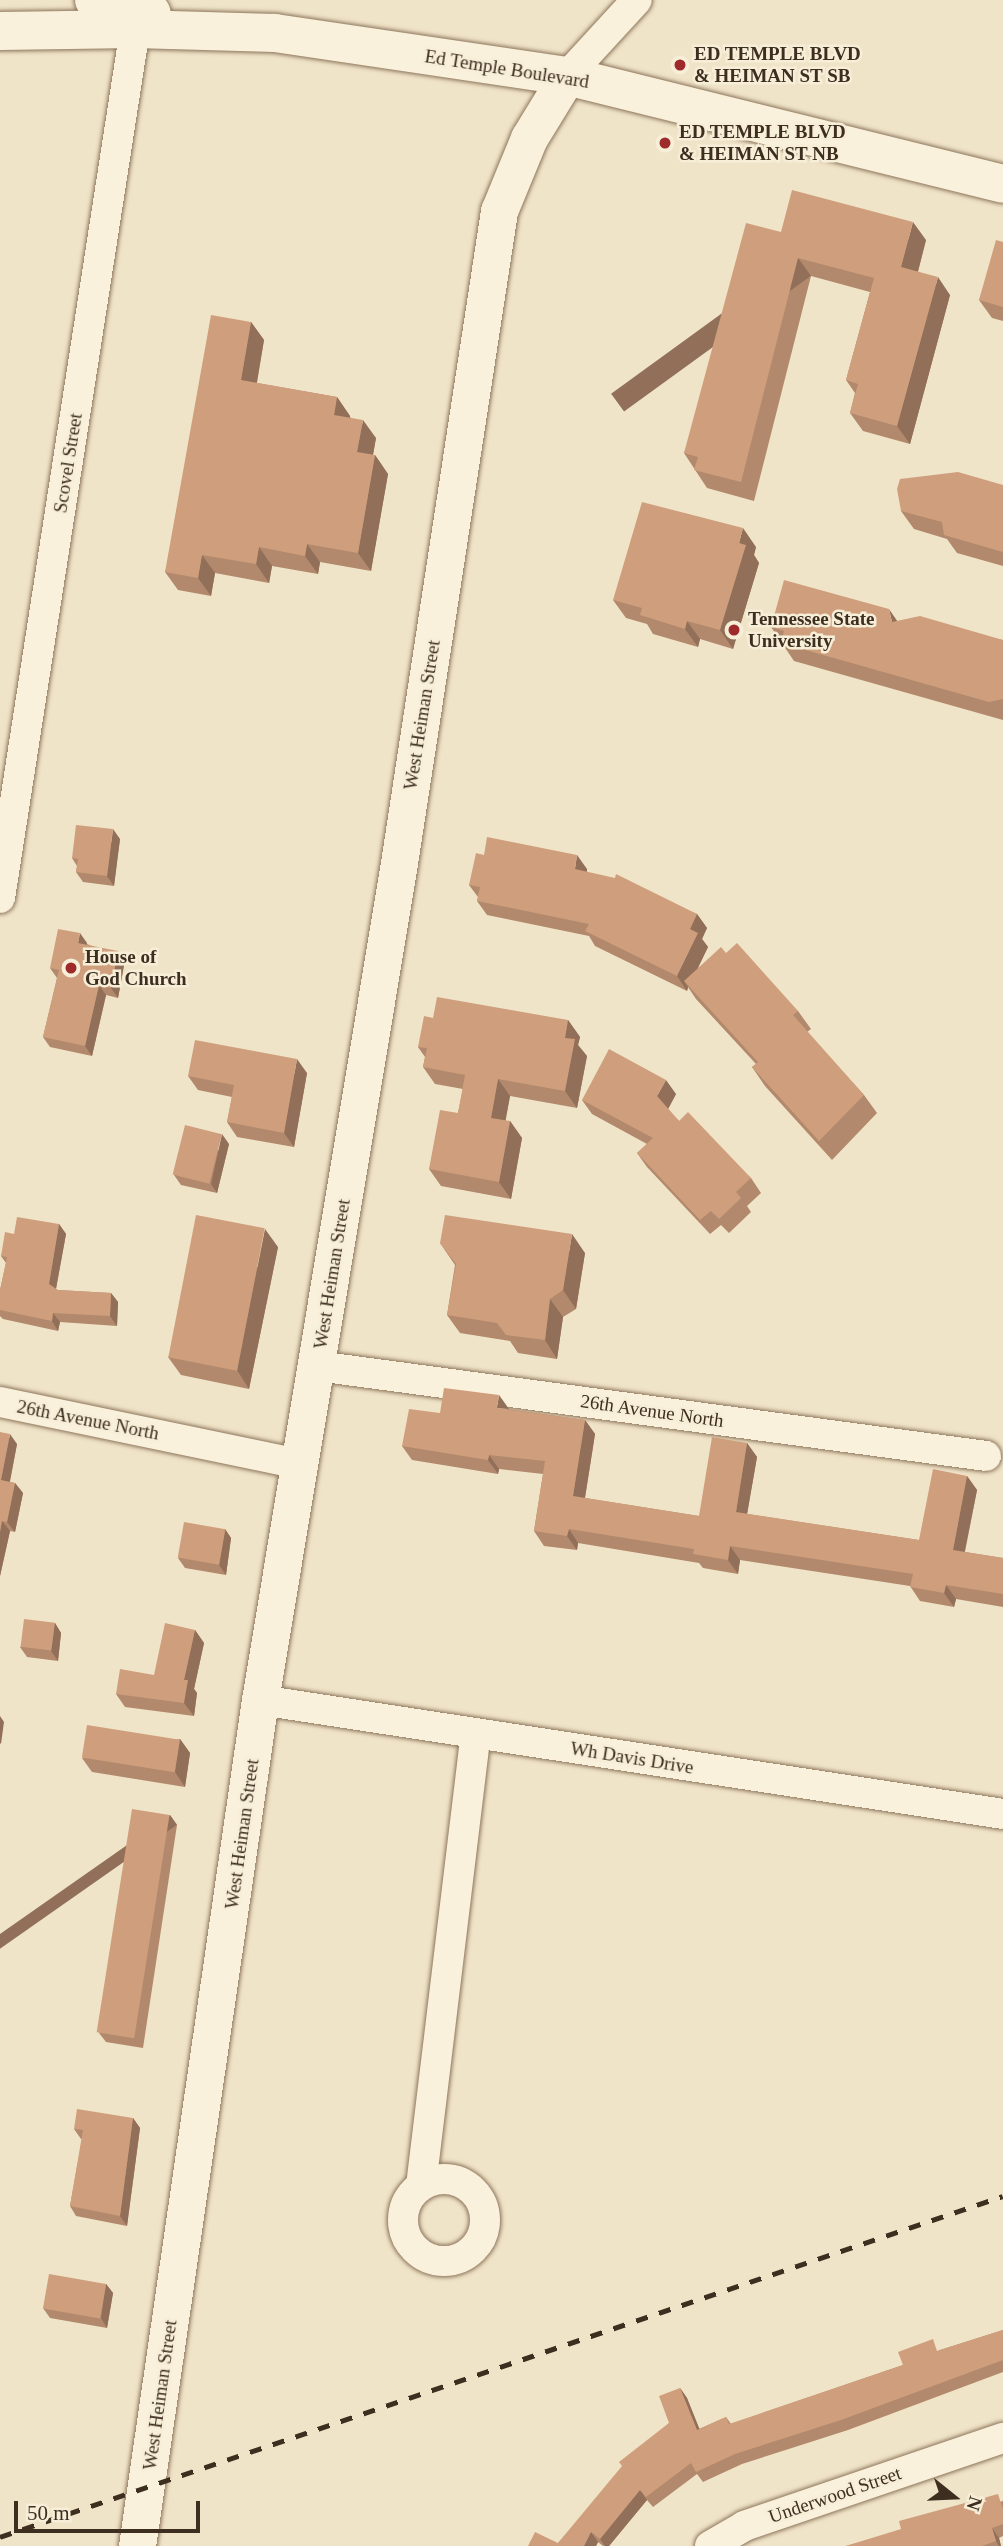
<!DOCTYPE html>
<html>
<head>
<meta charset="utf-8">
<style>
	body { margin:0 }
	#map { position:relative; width:1003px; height:2546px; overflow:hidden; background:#f0e4c8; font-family:Georgia,serif }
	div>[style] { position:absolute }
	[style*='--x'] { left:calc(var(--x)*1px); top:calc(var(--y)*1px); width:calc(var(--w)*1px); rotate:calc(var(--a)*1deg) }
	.roads { filter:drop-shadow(0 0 2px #8d765c) drop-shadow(0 0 2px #8d765c) }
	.minor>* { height:30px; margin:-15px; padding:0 15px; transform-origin:15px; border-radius:15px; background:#faf1dc }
	.minor>.ring { margin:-15px; padding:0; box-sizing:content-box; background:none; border:30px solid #faf1dc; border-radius:50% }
	.tertiary>* { height:37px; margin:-18.5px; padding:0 18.5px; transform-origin:18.5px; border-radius:18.5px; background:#faf1dc }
	.secondary>* { height:38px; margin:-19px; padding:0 19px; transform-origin:19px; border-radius:19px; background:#faf1dc }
	.rail>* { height:5px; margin-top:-2.5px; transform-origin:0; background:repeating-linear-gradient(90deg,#3d2e20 0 12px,transparent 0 24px) }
	.wall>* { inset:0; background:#b2896c }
	.shaded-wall>* { inset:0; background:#916f58; transform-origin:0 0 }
	.building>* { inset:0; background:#cf9f7d; transform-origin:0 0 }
	.dots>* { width:19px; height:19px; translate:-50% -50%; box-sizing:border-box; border:4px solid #f7eed8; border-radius:50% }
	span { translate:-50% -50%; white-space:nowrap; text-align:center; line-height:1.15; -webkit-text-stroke:5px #f7eed8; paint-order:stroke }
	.poi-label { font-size:19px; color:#3d2e20; font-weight:700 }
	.left { translate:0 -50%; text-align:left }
	.street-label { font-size:19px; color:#3d2e20 }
	.north { position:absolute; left:919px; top:2462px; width:70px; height:70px; -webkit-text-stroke:5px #f7eed8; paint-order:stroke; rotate:108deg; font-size:19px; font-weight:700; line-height:28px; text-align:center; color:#3d2e20 }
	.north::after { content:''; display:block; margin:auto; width:24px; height:32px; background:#3d2e20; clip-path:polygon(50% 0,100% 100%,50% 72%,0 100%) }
	.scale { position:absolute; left:14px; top:2501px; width:186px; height:32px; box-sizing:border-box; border:4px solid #3d2e20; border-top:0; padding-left:9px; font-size:21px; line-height:24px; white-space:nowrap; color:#3d2e20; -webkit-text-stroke:5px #f7eed8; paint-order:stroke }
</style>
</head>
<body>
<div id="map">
	<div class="roads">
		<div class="minor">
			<i style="--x:567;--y:76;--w:103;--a:-47.4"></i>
			<i style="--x:0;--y:898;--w:879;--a:-81.17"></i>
			<i style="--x:317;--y:1366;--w:675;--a:7.66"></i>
			<i style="--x:0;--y:1402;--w:306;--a:11.7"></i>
			<i style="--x:260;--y:1700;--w:752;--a:8.72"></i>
			<i class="ring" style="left:403px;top:2179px;width:52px;height:52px"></i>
			<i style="--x:421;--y:2186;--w:455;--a:-83.1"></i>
			<i style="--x:710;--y:2546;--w:39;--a:-30"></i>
			<i style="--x:744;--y:2526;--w:274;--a:-18.8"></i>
		</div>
		<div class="tertiary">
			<i style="--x:137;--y:2546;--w:855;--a:-81.73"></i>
			<i style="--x:260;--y:1700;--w:848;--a:-80.57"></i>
			<i style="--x:399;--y:863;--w:660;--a:-81.28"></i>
			<i style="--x:499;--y:211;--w:79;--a:-67.7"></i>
			<i style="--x:529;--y:138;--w:73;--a:-58.5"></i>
		</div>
		<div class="secondary">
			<i style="--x:94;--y:0;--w:59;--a:12.6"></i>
			<i style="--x:0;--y:31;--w:135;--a:-0.8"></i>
			<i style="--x:135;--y:29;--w:140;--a:1.6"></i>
			<i style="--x:275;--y:33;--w:295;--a:8.4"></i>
			<i style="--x:567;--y:76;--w:449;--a:13.9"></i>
		</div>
	</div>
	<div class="rail">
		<i style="--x:0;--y:2537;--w:1059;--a:-18.78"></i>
	</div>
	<div class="wall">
		<i style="clip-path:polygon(781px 232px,926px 240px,918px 272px,950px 295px,910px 444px,863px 431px,850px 413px,855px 393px,846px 380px,870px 292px,811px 276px,754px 501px,707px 488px,684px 453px)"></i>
		<i style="clip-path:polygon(1003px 242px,1003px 321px,992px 318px,979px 300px)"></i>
		<i style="clip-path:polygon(251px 322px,264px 340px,257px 383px,337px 397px,350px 416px,350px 417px,376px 438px,373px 455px,375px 455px,388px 474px,371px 571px,320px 562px,318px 574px,272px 566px,269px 583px,215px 573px,211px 596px,178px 590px,165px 572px)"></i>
		<i style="clip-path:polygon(1003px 485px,1003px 566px,957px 553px,947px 539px,914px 529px,901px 511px)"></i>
		<i style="clip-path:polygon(756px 547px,754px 555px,759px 563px,733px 649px,700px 639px,698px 647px,653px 634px,647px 624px,626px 618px,613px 600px)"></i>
		<i style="clip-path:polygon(897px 621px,1003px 640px,1003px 720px,794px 661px,771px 627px)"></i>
		<i style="clip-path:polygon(120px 839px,114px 886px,83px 882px,76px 872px,77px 866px,72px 858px)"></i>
		<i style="clip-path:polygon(484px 855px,587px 869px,587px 872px,697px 914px,707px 928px,702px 939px,708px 947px,698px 968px,726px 953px,798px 1011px,811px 1029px,807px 1032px,864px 1095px,877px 1113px,832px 1160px,765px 1086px,752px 1067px,756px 1064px,696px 999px,688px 987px,687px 991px,595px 946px,589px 936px,487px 915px,477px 901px,478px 897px,469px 885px)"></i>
		<i style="clip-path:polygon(87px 943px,87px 944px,125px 960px,118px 998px,106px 995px,92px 1056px,50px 1047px,43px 1037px,57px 978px,50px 968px)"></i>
		<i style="clip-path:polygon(433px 1018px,568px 1020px,580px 1037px,578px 1045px,587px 1056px,577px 1108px,510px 1096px,505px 1121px,510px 1121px,522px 1138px,511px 1199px,441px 1186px,429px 1169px,458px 1113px,463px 1089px,435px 1084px,423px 1067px,425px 1057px,418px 1047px)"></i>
		<i style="clip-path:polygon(307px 1073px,294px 1147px,237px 1137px,227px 1122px,232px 1097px,198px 1090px,188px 1076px)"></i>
		<i style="clip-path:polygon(676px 1094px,668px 1109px,679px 1121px,751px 1178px,761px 1193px,747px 1206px,751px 1212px,729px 1233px,721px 1225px,710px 1234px,647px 1167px,637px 1153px,647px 1144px,592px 1114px,582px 1100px)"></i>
		<i style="clip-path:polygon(229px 1144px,217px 1193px,181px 1185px,174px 1175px)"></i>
		<i style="clip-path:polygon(59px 1224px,66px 1234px,56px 1289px,58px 1290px,111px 1293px,118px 1302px,117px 1326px,60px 1322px,58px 1331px,3px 1319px,0 1316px,0 1290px,6px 1263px,1px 1256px,14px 1234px)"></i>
		<i style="clip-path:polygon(440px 1243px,585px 1253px,576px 1309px,563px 1317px,557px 1359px,518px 1353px,510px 1341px,460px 1333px,447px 1315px,455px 1265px)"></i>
		<i style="clip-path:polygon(278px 1247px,249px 1389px,181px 1375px,168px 1357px)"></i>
		<i style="clip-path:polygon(508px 1409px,585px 1420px,595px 1434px,585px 1498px,699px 1516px,747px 1443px,757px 1457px,747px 1514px,919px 1540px,967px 1476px,977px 1490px,965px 1552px,1003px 1558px,1003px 1607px,956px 1599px,954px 1607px,920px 1601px,910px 1586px,740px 1560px,738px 1574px,703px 1568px,699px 1563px,578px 1543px,577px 1550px,544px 1546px,534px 1531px,543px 1474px,499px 1469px,498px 1474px,412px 1460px,402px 1446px)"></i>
		<i style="clip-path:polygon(0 1432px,17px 1444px,10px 1482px,15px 1483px,23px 1493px,15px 1532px,10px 1531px,0 1576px)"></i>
		<i style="clip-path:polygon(225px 1529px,231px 1538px,226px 1575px,185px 1568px,178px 1558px)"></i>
		<i style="clip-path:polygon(55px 1623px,61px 1633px,58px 1661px,27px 1657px,20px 1647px)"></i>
		<i style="clip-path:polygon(195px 1630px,204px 1643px,194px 1689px,197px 1693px,194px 1716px,125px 1707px,116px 1694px,154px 1675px)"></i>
		<i style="clip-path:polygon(180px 1739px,190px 1753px,185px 1787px,92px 1772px,82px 1758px)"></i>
		<i style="clip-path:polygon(170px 1815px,177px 1825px,143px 2048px,106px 2042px,99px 2033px)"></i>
		<i style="clip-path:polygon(133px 2118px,140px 2128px,127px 2226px,76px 2216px,70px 2206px,82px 2139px,81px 2139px,74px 2129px)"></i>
		<i style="clip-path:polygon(106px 2284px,113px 2293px,107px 2328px,50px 2318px,43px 2308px)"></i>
		<i style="clip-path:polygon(1003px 2330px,1003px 2372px,848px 2430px,742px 2464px,703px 2482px,697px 2474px,653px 2507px,647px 2500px,609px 2546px,603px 2546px,598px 2542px,596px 2546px,528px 2546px,558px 2543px,669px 2423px,680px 2388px,687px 2398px,699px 2429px,726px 2417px,731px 2424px,903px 2365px,940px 2350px)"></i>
		<i style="clip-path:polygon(1003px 2501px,1003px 2536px,999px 2538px,1001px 2546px,846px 2546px)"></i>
	</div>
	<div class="shaded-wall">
		<i style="clip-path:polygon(913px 222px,926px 240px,914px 286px,901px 267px)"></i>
		<i style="left:798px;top:258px;width:22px;height:231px;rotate:54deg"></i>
		<i style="clip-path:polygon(938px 277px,950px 295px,910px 444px,897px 426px)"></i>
		<i style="clip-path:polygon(251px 322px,264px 340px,254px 398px,241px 380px)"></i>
		<i style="clip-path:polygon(337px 397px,350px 416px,347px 433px,334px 415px)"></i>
		<i style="clip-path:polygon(363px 420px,376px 438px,370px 471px,357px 452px)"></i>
		<i style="clip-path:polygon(375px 455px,388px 474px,371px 571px,358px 553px)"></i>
		<i style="clip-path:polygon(743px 528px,756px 547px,754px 555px,759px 563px,733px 649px,720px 630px,739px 543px)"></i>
		<i style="clip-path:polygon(307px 544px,320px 562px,318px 574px,305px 556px)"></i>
		<i style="clip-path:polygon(259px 547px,272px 566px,269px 583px,256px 564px)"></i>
		<i style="clip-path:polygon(202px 555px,215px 573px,211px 596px,198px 578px)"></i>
		<i style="clip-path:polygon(889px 609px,902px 628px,892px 622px)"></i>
		<i style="clip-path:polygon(687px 621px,700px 639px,698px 647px,685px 629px)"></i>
		<i style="clip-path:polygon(113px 829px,120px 839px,114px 886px,107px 876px)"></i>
		<i style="clip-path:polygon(577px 855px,587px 869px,585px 883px,575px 869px)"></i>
		<i style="clip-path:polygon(697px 914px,707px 928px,702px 939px,708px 947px,689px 986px,684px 981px,688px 987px,687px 991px,677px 976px,690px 929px)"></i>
		<i style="clip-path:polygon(80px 933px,87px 943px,85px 952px,78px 943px)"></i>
		<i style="clip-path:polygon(118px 951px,125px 960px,118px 998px,111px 988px)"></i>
		<i style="clip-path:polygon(99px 985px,106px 995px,92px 1056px,85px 1046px)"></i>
		<i style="clip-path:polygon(568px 1020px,580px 1037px,578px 1045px,587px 1056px,577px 1108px,565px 1091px,565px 1038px)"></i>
		<i style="clip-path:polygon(297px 1059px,307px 1073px,294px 1147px,284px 1133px)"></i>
		<i style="clip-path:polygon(498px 1079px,510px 1096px,503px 1135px,491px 1118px)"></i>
		<i style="clip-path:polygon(666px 1080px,676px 1094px,667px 1111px,657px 1096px)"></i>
		<i style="clip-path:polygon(510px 1121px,522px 1138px,511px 1199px,499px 1182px)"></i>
		<i style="clip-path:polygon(222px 1134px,229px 1144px,217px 1193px,211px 1184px)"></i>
		<i style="clip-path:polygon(59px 1224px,66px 1234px,55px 1294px,49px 1284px)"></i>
		<i style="clip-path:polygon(265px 1229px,278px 1247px,249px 1389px,237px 1370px)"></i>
		<i style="clip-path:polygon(572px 1234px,585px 1253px,576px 1309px,563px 1290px)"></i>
		<i style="clip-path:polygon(111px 1293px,118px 1302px,117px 1326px,110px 1316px)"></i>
		<i style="clip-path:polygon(550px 1299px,563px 1317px,557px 1359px,545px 1340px)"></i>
		<i style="clip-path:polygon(53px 1313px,60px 1322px,58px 1331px,52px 1321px)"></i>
		<i style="clip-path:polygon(499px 1395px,509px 1409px,497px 1408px)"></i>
		<i style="clip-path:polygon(585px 1420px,595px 1434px,583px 1510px,573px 1496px)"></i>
		<i style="clip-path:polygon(10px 1434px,17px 1444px,8px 1490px,1px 1480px)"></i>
		<i style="clip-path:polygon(747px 1443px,757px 1457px,745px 1526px,736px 1512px)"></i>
		<i style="clip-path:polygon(489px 1455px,499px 1469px,498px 1474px,488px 1460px)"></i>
		<i style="clip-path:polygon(967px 1476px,977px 1490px,962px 1564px,953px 1550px)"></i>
		<i style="clip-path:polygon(15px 1483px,23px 1493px,15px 1532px,7px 1522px)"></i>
		<i style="clip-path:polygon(2px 1521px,10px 1531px,0 1576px,0 1532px)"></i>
		<i style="clip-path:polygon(225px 1529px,231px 1538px,226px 1575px,219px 1565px)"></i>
		<i style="clip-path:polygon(569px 1529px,578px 1543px,577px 1550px,567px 1536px)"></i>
		<i style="clip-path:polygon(730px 1546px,740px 1560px,738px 1574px,728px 1560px)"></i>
		<i style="clip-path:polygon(946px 1585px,956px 1599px,954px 1607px,944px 1593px)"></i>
		<i style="clip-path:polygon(55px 1623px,61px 1633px,58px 1661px,51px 1651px)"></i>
		<i style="clip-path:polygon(195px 1630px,204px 1643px,194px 1689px,197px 1693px,194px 1716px,184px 1703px,184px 1680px)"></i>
		<i style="clip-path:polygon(0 1716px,4px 1722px,1px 1744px,0 1743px)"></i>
		<i style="clip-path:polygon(180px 1739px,190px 1753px,185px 1787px,175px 1772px)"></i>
		<i style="left:170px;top:1815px;width:12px;height:226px;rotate:55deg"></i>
		<i style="clip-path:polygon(133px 2118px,140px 2128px,127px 2226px,120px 2216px)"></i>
		<i style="clip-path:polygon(106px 2284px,113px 2293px,107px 2328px,101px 2318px)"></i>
		<i style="clip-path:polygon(680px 2388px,687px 2398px,704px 2440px,697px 2430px)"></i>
		<i style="clip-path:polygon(640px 2490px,647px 2500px,609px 2546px,605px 2546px,600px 2539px)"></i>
		<i style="clip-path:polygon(992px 2528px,999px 2538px,1001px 2546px,999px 2546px,996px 2541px)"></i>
		<i style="clip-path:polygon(591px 2532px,598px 2542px,596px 2546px,584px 2546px)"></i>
	</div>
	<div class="building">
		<i style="clip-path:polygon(792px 190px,913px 222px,901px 267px,938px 277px,897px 426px,850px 413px,858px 384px,846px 380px,874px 278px,798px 258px,741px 482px,694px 470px,698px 457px,684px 453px,746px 223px,781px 232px)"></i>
		<i style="clip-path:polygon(996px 240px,1003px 242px,1003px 307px,979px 300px)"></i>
		<i style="clip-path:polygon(211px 315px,251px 322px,241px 380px,337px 397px,334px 415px,363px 420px,357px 452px,375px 455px,358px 553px,307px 544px,305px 556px,259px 547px,256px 564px,202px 555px,198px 578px,165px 572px)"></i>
		<i style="clip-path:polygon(958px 472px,1003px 485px,1003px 552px,944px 535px,942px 522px,901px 511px,897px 489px,900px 479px)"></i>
		<i style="clip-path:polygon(642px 502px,743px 528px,739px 543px,746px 545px,720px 630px,687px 621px,685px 629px,640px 615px,642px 608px,613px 600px)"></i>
		<i style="clip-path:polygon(784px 580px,889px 609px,892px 622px,920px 616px,1003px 640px,1003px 699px,989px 702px,781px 643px,784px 631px,771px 627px)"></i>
		<i style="clip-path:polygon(76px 825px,113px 829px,107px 876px,76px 872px,78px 859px,72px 858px)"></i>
		<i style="clip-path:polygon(487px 837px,577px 855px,575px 869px,615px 878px,616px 874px,697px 914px,690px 929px,698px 933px,677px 976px,585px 931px,589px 924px,477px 901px,480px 887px,469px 885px,476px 853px,484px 855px)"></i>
		<i style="clip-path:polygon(58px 929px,80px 933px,78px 943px,118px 951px,111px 988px,99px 985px,85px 1046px,43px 1037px,59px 970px,50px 968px)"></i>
		<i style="clip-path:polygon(737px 943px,798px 1011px,793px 1015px,864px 1095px,819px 1141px,752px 1067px,758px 1062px,684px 981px,721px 947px,726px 953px)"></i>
		<i style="clip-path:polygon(437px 997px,568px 1020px,565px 1038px,575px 1039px,565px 1091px,498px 1079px,491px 1118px,510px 1121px,499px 1182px,429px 1169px,440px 1110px,458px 1113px,465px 1075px,423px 1067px,427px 1048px,418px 1047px,424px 1016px,433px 1018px)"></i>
		<i style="clip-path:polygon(195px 1040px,297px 1059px,284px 1133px,227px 1122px,234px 1085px,188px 1076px)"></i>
		<i style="clip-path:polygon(609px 1049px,666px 1080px,657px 1096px,679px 1121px,688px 1112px,751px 1178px,736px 1192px,741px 1198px,719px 1219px,711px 1211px,700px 1220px,637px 1153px,653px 1138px,582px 1100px)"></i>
		<i style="left:185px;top:1125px;width:38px;height:51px;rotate:14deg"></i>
		<i style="left:196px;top:1215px;width:70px;height:145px;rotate:11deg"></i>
		<i style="clip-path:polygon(445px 1215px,572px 1234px,563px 1290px,550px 1299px,545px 1340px,506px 1335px,497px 1323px,447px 1315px,456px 1264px,440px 1243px)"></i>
		<i style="clip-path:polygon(17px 1217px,59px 1224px,49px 1284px,58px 1290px,111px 1293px,110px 1316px,53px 1313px,52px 1321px,0 1310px,0 1290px,7px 1257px,1px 1256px,5px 1232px,14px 1234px)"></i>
		<i style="clip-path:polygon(444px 1388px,499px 1395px,497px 1408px,585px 1420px,573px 1496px,699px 1516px,712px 1437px,747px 1443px,736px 1512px,919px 1540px,933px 1469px,967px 1476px,953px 1550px,1003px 1558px,1003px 1594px,946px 1585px,944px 1593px,910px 1587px,913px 1574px,730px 1546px,728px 1560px,693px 1554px,694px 1549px,569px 1529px,567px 1536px,534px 1531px,545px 1461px,489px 1455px,488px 1460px,402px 1446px,409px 1409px,440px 1413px)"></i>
		<i style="clip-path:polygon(0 1432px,10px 1434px,1px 1480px,15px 1483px,7px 1522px,2px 1521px,0 1532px)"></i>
		<i style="left:184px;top:1522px;width:42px;height:36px;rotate:10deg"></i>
		<i style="left:24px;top:1619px;width:31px;height:28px;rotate:7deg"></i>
		<i style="clip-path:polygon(165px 1623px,195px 1630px,184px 1680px,188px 1680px,184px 1703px,116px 1694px,120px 1669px,154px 1675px)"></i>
		<i style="left:87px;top:1725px;width:94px;height:33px;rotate:9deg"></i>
		<i style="left:132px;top:1809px;width:38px;height:226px;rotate:9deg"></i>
		<i style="clip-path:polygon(77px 2109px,133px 2118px,120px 2216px,70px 2206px,83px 2130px,74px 2129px)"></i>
		<i style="left:49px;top:2274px;width:58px;height:35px;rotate:10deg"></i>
		<i style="clip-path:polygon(1003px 2330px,1003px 2360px,841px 2420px,735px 2454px,696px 2472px,691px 2463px,646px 2497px,640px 2490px,600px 2539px,591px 2532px,584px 2546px,528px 2546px,535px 2532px,558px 2543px,622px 2466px,619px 2462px,669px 2423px,659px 2396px,680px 2388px,697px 2430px,726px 2417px,729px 2424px,903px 2365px,898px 2352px,933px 2339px,937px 2351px)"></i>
		<i style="clip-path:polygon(998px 2494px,1003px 2509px,1003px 2524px,992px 2528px,996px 2541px,982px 2546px,846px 2546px,901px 2529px,899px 2521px)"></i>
	</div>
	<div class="dots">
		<i style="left:680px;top:65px;background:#9e2a2b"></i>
		<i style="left:665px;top:143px;background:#9e2a2b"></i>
		<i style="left:734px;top:630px;background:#9e2a2b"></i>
		<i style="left:71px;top:968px;background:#9e2a2b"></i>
	</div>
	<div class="poi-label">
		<span class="left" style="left:694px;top:65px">ED TEMPLE BLVD<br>&amp; HEIMAN ST SB</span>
		<span class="left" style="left:679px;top:143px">ED TEMPLE BLVD<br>&amp; HEIMAN ST NB</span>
		<span class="left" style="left:748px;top:630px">Tennessee State<br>University</span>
		<span class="left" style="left:85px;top:968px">House of<br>God Church</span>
	</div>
	<div class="street-label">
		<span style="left:507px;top:69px;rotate:9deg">Ed Temple Boulevard</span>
		<span style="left:68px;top:463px;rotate:-81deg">Scovel Street</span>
		<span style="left:422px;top:715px;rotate:-81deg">West Heiman Street</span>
		<span style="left:332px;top:1274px;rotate:-81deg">West Heiman Street</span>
		<span style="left:652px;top:1411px;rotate:8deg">26th Avenue North</span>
		<span style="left:88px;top:1420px;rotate:11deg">26th Avenue North</span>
		<span style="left:632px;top:1758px;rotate:9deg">Wh Davis Drive</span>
		<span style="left:242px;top:1834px;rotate:-82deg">West Heiman Street</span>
		<span style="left:160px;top:2395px;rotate:-82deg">West Heiman Street</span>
		<span style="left:835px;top:2495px;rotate:-19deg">Underwood Street</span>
	</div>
	<div class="north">N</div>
	<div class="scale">50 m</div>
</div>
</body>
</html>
